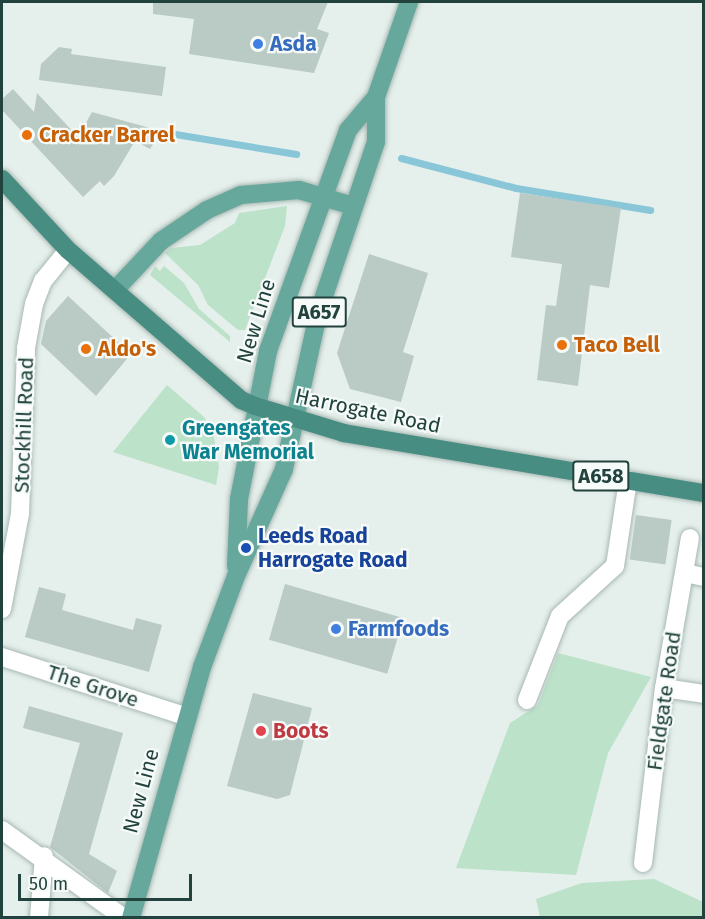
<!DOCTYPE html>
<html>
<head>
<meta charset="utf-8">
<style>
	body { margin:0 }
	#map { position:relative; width:705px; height:919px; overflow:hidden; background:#e5efeb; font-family:"Fira Sans",sans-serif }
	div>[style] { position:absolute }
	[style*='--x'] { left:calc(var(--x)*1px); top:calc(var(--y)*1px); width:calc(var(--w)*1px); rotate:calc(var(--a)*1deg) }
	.green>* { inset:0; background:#bce2c9 }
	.stream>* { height:7px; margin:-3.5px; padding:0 3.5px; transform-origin:3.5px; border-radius:3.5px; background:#89c6d8 }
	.building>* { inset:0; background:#bacac5; transform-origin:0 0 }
	.roads { filter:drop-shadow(0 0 2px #a7b8b3) drop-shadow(0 0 2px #a7b8b3) }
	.minor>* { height:18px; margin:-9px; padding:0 9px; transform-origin:9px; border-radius:9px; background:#fff }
	.primary>* { height:18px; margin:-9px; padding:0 9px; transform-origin:9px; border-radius:9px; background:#66a89c }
	.trunk>* { height:18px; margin:-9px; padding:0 9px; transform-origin:9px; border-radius:9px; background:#488d82 }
	.dots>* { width:16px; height:16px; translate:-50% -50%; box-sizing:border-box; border:3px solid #f6fbf9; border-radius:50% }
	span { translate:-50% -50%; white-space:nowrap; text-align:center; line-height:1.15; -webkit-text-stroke:4.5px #f6fbf9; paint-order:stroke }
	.shield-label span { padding:2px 4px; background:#f6fbf9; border:2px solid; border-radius:4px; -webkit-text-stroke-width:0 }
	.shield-label { font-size:20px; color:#22433d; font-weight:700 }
	.shop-label { font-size:21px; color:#366cbe; font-weight:700 }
	.left { translate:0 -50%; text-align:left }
	.food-label { font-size:21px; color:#c56008; font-weight:700 }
	.street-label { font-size:21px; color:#22433d }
	.culture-label { font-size:21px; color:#0d838f; font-weight:700 }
	.transit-label { font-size:21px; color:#164399; font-weight:700 }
	.health-label { font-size:21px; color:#be3a42; font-weight:700 }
	.frame { position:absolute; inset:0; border:3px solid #22433d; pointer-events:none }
	.scale { position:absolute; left:18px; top:874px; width:174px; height:27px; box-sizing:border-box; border:3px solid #22433d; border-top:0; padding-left:8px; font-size:18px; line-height:21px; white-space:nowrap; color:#22433d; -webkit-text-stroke:4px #f6fbf9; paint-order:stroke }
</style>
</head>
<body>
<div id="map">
	<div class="green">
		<i style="clip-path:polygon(287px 206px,285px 226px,245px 330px,238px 330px,208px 305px,198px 285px,165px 253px,171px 248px,200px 245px,235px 223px,239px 213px)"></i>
		<i style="clip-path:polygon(155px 266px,160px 271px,164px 266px,184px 283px,199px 309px,230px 336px,230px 342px,150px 275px)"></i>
		<i style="clip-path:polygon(167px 385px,204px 417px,213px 432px,219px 467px,216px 485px,113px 452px)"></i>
		<i style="clip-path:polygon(558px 653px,651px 677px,608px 753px,576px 875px,456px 868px,510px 723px,538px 705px)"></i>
		<i style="clip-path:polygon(654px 879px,703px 902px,703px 917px,540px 917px,536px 899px,582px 883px)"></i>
	</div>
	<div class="stream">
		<i style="--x:163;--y:132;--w:135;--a:9.4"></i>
		<i style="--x:401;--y:158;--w:119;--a:14.6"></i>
		<i style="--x:516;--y:188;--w:136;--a:9.3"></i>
	</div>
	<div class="building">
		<i style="clip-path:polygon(153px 2px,328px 2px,317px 29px,329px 33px,314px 73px,189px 54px,194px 19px,153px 14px)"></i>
		<i style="clip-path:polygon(59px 47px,72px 49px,71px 54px,166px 67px,162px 96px,39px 80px,41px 64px)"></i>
		<i style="clip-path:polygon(13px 89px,34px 112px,37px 93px,78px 137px,92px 112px,161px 131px,150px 149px,135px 141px,114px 176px,104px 186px,100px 181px,83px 197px,2px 110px,2px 99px)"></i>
		<i style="clip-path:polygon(520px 193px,621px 208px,609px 288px,590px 285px,578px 386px,537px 380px,546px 305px,556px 306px,562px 264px,511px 257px)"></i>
		<i style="clip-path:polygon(369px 254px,428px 273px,403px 352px,414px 356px,401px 402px,350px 389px,337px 353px)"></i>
		<i style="clip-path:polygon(68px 296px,131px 354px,96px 396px,41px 344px,46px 321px)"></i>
		<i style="left:636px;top:515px;width:36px;height:45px;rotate:8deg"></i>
		<i style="left:285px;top:584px;width:123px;height:58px;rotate:16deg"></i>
		<i style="clip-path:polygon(39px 587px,66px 594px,62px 610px,133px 630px,136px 618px,162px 625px,149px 672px,25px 637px)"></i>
		<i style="clip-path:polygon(253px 693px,312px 708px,290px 795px,277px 799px,227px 786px)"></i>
		<i style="clip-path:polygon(29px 706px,123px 733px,89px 854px,117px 871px,108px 893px,50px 847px,80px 743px,23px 728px)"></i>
	</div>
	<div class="roads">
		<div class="minor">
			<i style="--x:685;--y:573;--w:19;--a:12"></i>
			<i style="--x:2;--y:609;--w:97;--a:-79.3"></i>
			<i style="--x:20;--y:514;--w:166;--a:-87.9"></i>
			<i style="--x:26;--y:348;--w:45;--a:-79.7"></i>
			<i style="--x:34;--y:304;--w:25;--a:-69"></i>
			<i style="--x:43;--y:281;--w:40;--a:-51"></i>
			<i style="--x:2;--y:657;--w:192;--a:17.9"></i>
			<i style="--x:664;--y:688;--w:40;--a:8.5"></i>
			<i style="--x:527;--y:700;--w:90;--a:-68.6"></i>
			<i style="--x:560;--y:616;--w:74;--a:-42.3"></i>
			<i style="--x:615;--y:566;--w:87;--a:-81.4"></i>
			<i style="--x:2;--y:830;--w:150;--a:35.8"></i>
			<i style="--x:643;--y:863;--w:176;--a:-83.2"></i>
			<i style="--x:664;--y:688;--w:152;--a:-80.2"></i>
			<i style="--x:39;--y:918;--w:62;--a:-85.4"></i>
		</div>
		<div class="primary">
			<i style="--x:115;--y:290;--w:67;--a:-46.8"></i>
			<i style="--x:161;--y:241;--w:55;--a:-34"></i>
			<i style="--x:207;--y:210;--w:37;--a:-24"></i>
			<i style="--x:241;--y:195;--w:58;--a:-4.9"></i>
			<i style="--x:299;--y:190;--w:56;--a:16.5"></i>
			<i style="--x:236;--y:566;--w:67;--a:-87.4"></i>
			<i style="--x:239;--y:499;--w:151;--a:-78.9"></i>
			<i style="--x:268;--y:351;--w:235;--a:-70.1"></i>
			<i style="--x:348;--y:130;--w:43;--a:-49.7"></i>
			<i style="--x:131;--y:918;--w:261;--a:-74.2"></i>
			<i style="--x:202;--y:667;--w:97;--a:-69.5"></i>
			<i style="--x:236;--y:576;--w:117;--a:-65.8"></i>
			<i style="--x:284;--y:469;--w:159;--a:-77.6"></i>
			<i style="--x:318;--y:314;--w:182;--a:-71.4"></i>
			<i style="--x:376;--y:142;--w:45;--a:-90"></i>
			<i style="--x:376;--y:97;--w:101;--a:-70.8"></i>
		</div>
		<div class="trunk">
			<i style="--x:2;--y:179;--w:97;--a:47.1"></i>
			<i style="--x:68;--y:250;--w:229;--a:40.9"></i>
			<i style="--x:241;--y:400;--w:15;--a:23"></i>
			<i style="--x:255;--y:406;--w:93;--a:16.9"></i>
			<i style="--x:344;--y:433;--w:365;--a:9.5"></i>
		</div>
	</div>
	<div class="dots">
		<i style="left:258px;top:44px;background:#3f7fe0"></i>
		<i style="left:27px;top:135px;background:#e8710a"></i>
		<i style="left:562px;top:345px;background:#e8710a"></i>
		<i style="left:86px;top:349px;background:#e8710a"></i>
		<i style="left:170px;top:440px;background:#0f9aa8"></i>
		<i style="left:246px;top:548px;background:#1a4fb4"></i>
		<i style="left:336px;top:629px;background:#3f7fe0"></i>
		<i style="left:261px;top:731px;background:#e0444e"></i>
	</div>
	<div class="shield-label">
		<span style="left:319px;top:312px">A657</span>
		<span style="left:601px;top:476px">A658</span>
	</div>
	<div class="shop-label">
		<span class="left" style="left:270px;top:44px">Asda</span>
		<span class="left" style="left:348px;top:629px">Farmfoods</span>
	</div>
	<div class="food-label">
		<span class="left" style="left:39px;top:135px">Cracker Barrel</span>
		<span class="left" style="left:574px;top:345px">Taco Bell</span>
		<span class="left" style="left:98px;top:349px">Aldo's</span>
	</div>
	<div class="street-label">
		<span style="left:256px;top:321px;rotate:-73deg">New Line</span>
		<span style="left:368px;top:411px;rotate:12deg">Harrogate Road</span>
		<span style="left:24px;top:425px;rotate:-88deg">Stockhill Road</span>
		<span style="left:93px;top:686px;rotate:18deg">The Grove</span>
		<span style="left:664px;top:701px;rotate:-82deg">Fieldgate Road</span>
		<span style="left:141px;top:791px;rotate:-75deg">New Line</span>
	</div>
	<div class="culture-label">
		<span class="left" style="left:182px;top:440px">Greengates<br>War Memorial</span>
	</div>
	<div class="transit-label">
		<span class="left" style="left:258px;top:548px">Leeds Road<br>Harrogate Road</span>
	</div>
	<div class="health-label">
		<span class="left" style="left:273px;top:731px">Boots</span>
	</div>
	<div class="frame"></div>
	<div class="scale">50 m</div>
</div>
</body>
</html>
